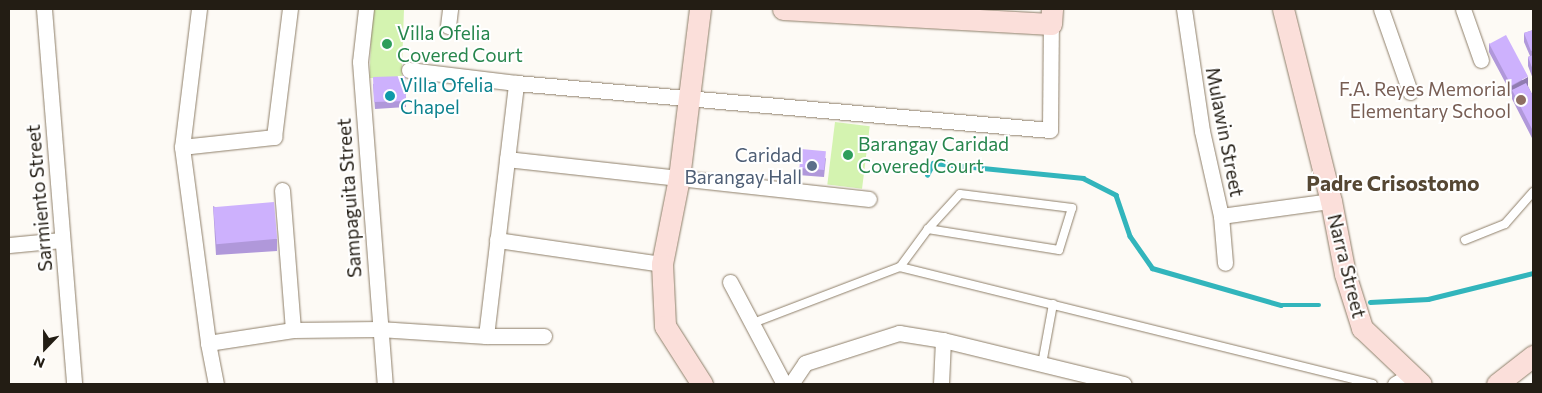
<!DOCTYPE html>
<html>
<head>
<meta charset="utf-8">
<style>
	body { margin:0 }
	#map { position:relative; width:1542px; height:393px; overflow:hidden; background:#fdfaf5; font-family:Commissioner,sans-serif }
	div>[style] { position:absolute }
	[style*='--x'] { left:calc(var(--x)*1px); top:calc(var(--y)*1px); width:calc(var(--w)*1px); rotate:calc(var(--a)*1deg) }
	.green>* { inset:0; background:#d4f3b0; transform-origin:0 0 }
	.stream>* { height:4.5px; margin:-2.25px; padding:0 2.25px; transform-origin:2.25px; border-radius:2.25px; background:#32b5bc }
	.roads { filter:drop-shadow(0 0 1px #8e7f69) drop-shadow(0 0 1px #8e7f69) }
	.lane>* { height:8px; margin:-4px; padding:0 4px; transform-origin:4px; border-radius:4px; background:#fff }
	.street>* { height:15px; margin:-7.5px; padding:0 7.5px; transform-origin:7.5px; border-radius:7.5px; background:#fff }
	.secondary>* { height:21px; margin:-10.5px; padding:0 10.5px; transform-origin:10.5px; border-radius:10.5px; background:#fbdfda }
	.wall>* { inset:0; background:#b098da }
	.shaded-wall>* { inset:0; background:#907cb1 }
	.building>* { inset:0; background:#cdb1fd; transform-origin:0 0 }
	.dots>* { width:14px; height:14px; translate:-50% -50%; box-sizing:border-box; border:2px solid #fff; border-radius:50% }
	span { translate:-50% -50%; white-space:nowrap; text-align:center; line-height:1.15; -webkit-text-stroke:4px #fff; paint-order:stroke }
	.leisure-label { font-size:19px; color:#27864d }
	.left { translate:0 -50%; text-align:left }
	.culture-label { font-size:19px; color:#0d838f }
	.education-label { font-size:19px; color:#785e54 }
	.right { translate:-100% -50%; text-align:right }
	.street-label { font-size:19px; color:#231d14 }
	.service-label { font-size:19px; color:#4e5e75 }
	.quarter-label { font-size:21px; color:#554733; font-weight:700 }
	.frame { position:absolute; inset:0; border:10px solid #231d14; pointer-events:none }
	.north { position:absolute; left:20px; top:323px; width:50px; height:50px; -webkit-text-stroke:4px #fff; paint-order:stroke; rotate:202deg; font-size:14px; font-weight:700; line-height:20px; text-align:center; color:#231d14 }
	.north::after { content:''; display:block; margin:auto; width:18px; height:22px; background:#231d14; clip-path:polygon(50% 0,100% 100%,50% 72%,0 100%) }
</style>
</head>
<body>
<div id="map">
	<div class="green">
		<i style="left:372px;top:9px;width:32px;height:69px;rotate:2deg"></i>
		<i style="left:835px;top:122px;width:35px;height:63px;rotate:7deg"></i>
	</div>
	<div class="stream">
		<i style="--x:927;--y:175;--w:13;--a:-63"></i>
		<i style="--x:933;--y:163;--w:151;--a:5.7"></i>
		<i style="--x:1083;--y:178;--w:37;--a:27"></i>
		<i style="--x:1116;--y:195;--w:43;--a:71.1"></i>
		<i style="--x:1130;--y:236;--w:39;--a:55"></i>
		<i style="--x:1152;--y:268;--w:134;--a:16"></i>
		<i style="--x:1281;--y:305;--w:38;--a:0"></i>
		<i style="--x:1370;--y:302;--w:58;--a:-3"></i>
		<i style="--x:1428;--y:299;--w:108;--a:-13.9"></i>
	</div>
	<div class="roads">
		<div class="lane">
			<i style="--x:1465;--y:240;--w:43;--a:-21.8"></i>
			<i style="--x:1505;--y:224;--w:43;--a:-48.8"></i>
			<i style="--x:900;--y:267;--w:47;--a:-53.6"></i>
			<i style="--x:928;--y:229;--w:47;--a:-47.6"></i>
			<i style="--x:960;--y:194;--w:113;--a:7.1"></i>
			<i style="--x:1072;--y:208;--w:44;--a:107.2"></i>
			<i style="--x:1059;--y:250;--w:133;--a:-170.9"></i>
			<i style="--x:753;--y:323;--w:157;--a:-20.9"></i>
			<i style="--x:900;--y:267;--w:487;--a:13.9"></i>
			<i style="--x:1042;--y:364;--w:61;--a:-79.6"></i>
		</div>
		<div class="street">
			<i style="--x:44;--y:9;--w:376;--a:85.4"></i>
			<i style="--x:199;--y:9;--w:139;--a:97"></i>
			<i style="--x:182;--y:147;--w:198;--a:82.4"></i>
			<i style="--x:208;--y:343;--w:42;--a:79"></i>
			<i style="--x:366;--y:9;--w:53;--a:96.5"></i>
			<i style="--x:360;--y:62;--w:323;--a:85.6"></i>
			<i style="--x:1184;--y:9;--w:123;--a:81.6"></i>
			<i style="--x:1202;--y:131;--w:87;--a:77.4"></i>
			<i style="--x:1221;--y:216;--w:47;--a:85.1"></i>
			<i style="--x:1381;--y:9;--w:88;--a:70.7"></i>
			<i style="--x:1463;--y:9;--w:54;--a:70.6"></i>
			<i style="--x:448;--y:26;--w:17;--a:-83"></i>
			<i style="--x:409;--y:70;--w:108;--a:6.9"></i>
			<i style="--x:516;--y:83;--w:536;--a:5.03"></i>
			<i style="--x:1050;--y:130;--w:106;--a:-89.5"></i>
			<i style="--x:182;--y:147;--w:93;--a:-6.2"></i>
			<i style="--x:274;--y:137;--w:129;--a:-82.9"></i>
			<i style="--x:507;--y:159;--w:364;--a:6.3"></i>
			<i style="--x:282;--y:190;--w:140;--a:85.5"></i>
			<i style="--x:1221;--y:216;--w:111;--a:-7.8"></i>
			<i style="--x:497;--y:240;--w:167;--a:8.3"></i>
			<i style="--x:9;--y:245;--w:53;--a:-5.4"></i>
			<i style="--x:730;--y:282;--w:115;--a:62.1"></i>
			<i style="--x:486;--y:336;--w:58;--a:0"></i>
			<i style="--x:208;--y:343;--w:86;--a:-8.7"></i>
			<i style="--x:293;--y:330;--w:86;--a:-0.7"></i>
			<i style="--x:379;--y:329;--w:107;--a:3.7"></i>
			<i style="--x:486;--y:336;--w:255;--a:-83.2"></i>
			<i style="--x:791;--y:384;--w:25;--a:-56"></i>
			<i style="--x:805;--y:363;--w:99;--a:-17.7"></i>
			<i style="--x:899;--y:333;--w:45;--a:9"></i>
			<i style="--x:943;--y:340;--w:186;--a:13.7"></i>
			<i style="--x:941;--y:384;--w:44;--a:-87.4"></i>
			<i style="--x:1395;--y:384;--w:16;--a:-30"></i>
		</div>
		<div class="secondary">
			<i style="--x:700;--y:9;--w:170;--a:97.1"></i>
			<i style="--x:679;--y:178;--w:88;--a:101.2"></i>
			<i style="--x:662;--y:264;--w:62;--a:87.2"></i>
			<i style="--x:665;--y:326;--w:69;--a:57.5"></i>
			<i style="--x:783;--y:9;--w:268;--a:3.2"></i>
			<i style="--x:1051;--y:24;--w:15;--a:-86"></i>
			<i style="--x:1283;--y:9;--w:198;--a:76"></i>
			<i style="--x:1331;--y:201;--w:74;--a:79.1"></i>
			<i style="--x:1345;--y:274;--w:57;--a:72.5"></i>
			<i style="--x:1362;--y:328;--w:81;--a:43.5"></i>
			<i style="--x:1497;--y:384;--w:46;--a:-37.9"></i>
		</div>
	</div>
	<div class="wall">
		<i style="clip-path:polygon(1533px 30px,1533px 79px,1528px 66px,1528px 57px,1530px 56px,1524px 42px,1524px 33px)"></i>
		<i style="clip-path:polygon(1489px 43px,1528px 86px,1533px 96px,1533px 140px,1512px 99px,1512px 95px,1489px 52px)"></i>
		<i style="clip-path:polygon(405px 76px,406px 107px,375px 109px,373px 84px)"></i>
		<i style="clip-path:polygon(826px 158px,824px 177px,798px 175px,798px 168px)"></i>
		<i style="clip-path:polygon(213px 206px,277px 239px,277px 251px,216px 255px)"></i>
	</div>
	<div class="shaded-wall">
		<i style="clip-path:polygon(1528px 77px,1528px 86px,1512px 90px,1512px 95px,1512px 86px)"></i>
	</div>
	<div class="building">
		<i style="clip-path:polygon(1533px 30px,1533px 50px,1531px 51px,1524px 33px)"></i>
		<i style="left:1506px;top:35px;width:47px;height:19px;rotate:62deg"></i>
		<i style="clip-path:polygon(1533px 55px,1533px 70px,1528px 57px)"></i>
		<i style="left:405px;top:76px;width:25px;height:32px;rotate:88deg"></i>
		<i style="clip-path:polygon(1526px 83px,1533px 96px,1533px 131px,1512px 90px)"></i>
		<i style="left:801px;top:149px;width:25px;height:19px;rotate:5deg"></i>
		<i style="left:274px;top:202px;width:37px;height:61px;rotate:85deg"></i>
	</div>
	<div class="dots">
		<i style="left:387px;top:44px;background:#2e9e5b"></i>
		<i style="left:390px;top:96px;background:#0f9aa8"></i>
		<i style="left:1521px;top:100px;background:#8d6e63"></i>
		<i style="left:848px;top:155px;background:#2e9e5b"></i>
		<i style="left:812px;top:166px;background:#5c6f8a"></i>
	</div>
	<div class="leisure-label">
		<span class="left" style="left:397px;top:44px">Villa Ofelia<br>Covered Court</span>
		<span class="left" style="left:858px;top:155px">Barangay Caridad<br>Covered Court</span>
	</div>
	<div class="culture-label">
		<span class="left" style="left:400px;top:96px">Villa Ofelia<br>Chapel</span>
	</div>
	<div class="education-label">
		<span class="right" style="left:1511px;top:100px">F.A. Reyes Memorial<br>Elementary School</span>
	</div>
	<div class="street-label">
		<span style="left:1225px;top:132px;rotate:79deg">Mulawin Street</span>
		<span style="left:39px;top:198px;rotate:-95deg">Sarmiento Street</span>
		<span style="left:349px;top:198px;rotate:-94deg">Sampaguita Street</span>
		<span style="left:1347px;top:266px;rotate:76deg">Narra Street</span>
	</div>
	<div class="service-label">
		<span class="right" style="left:802px;top:166px">Caridad<br>Barangay Hall</span>
	</div>
	<div class="quarter-label">
		<span style="left:1393px;top:183px">Padre Crisostomo</span>
	</div>
	<div class="frame"></div>
	<div class="north">N</div>
</div>
</body>
</html>
